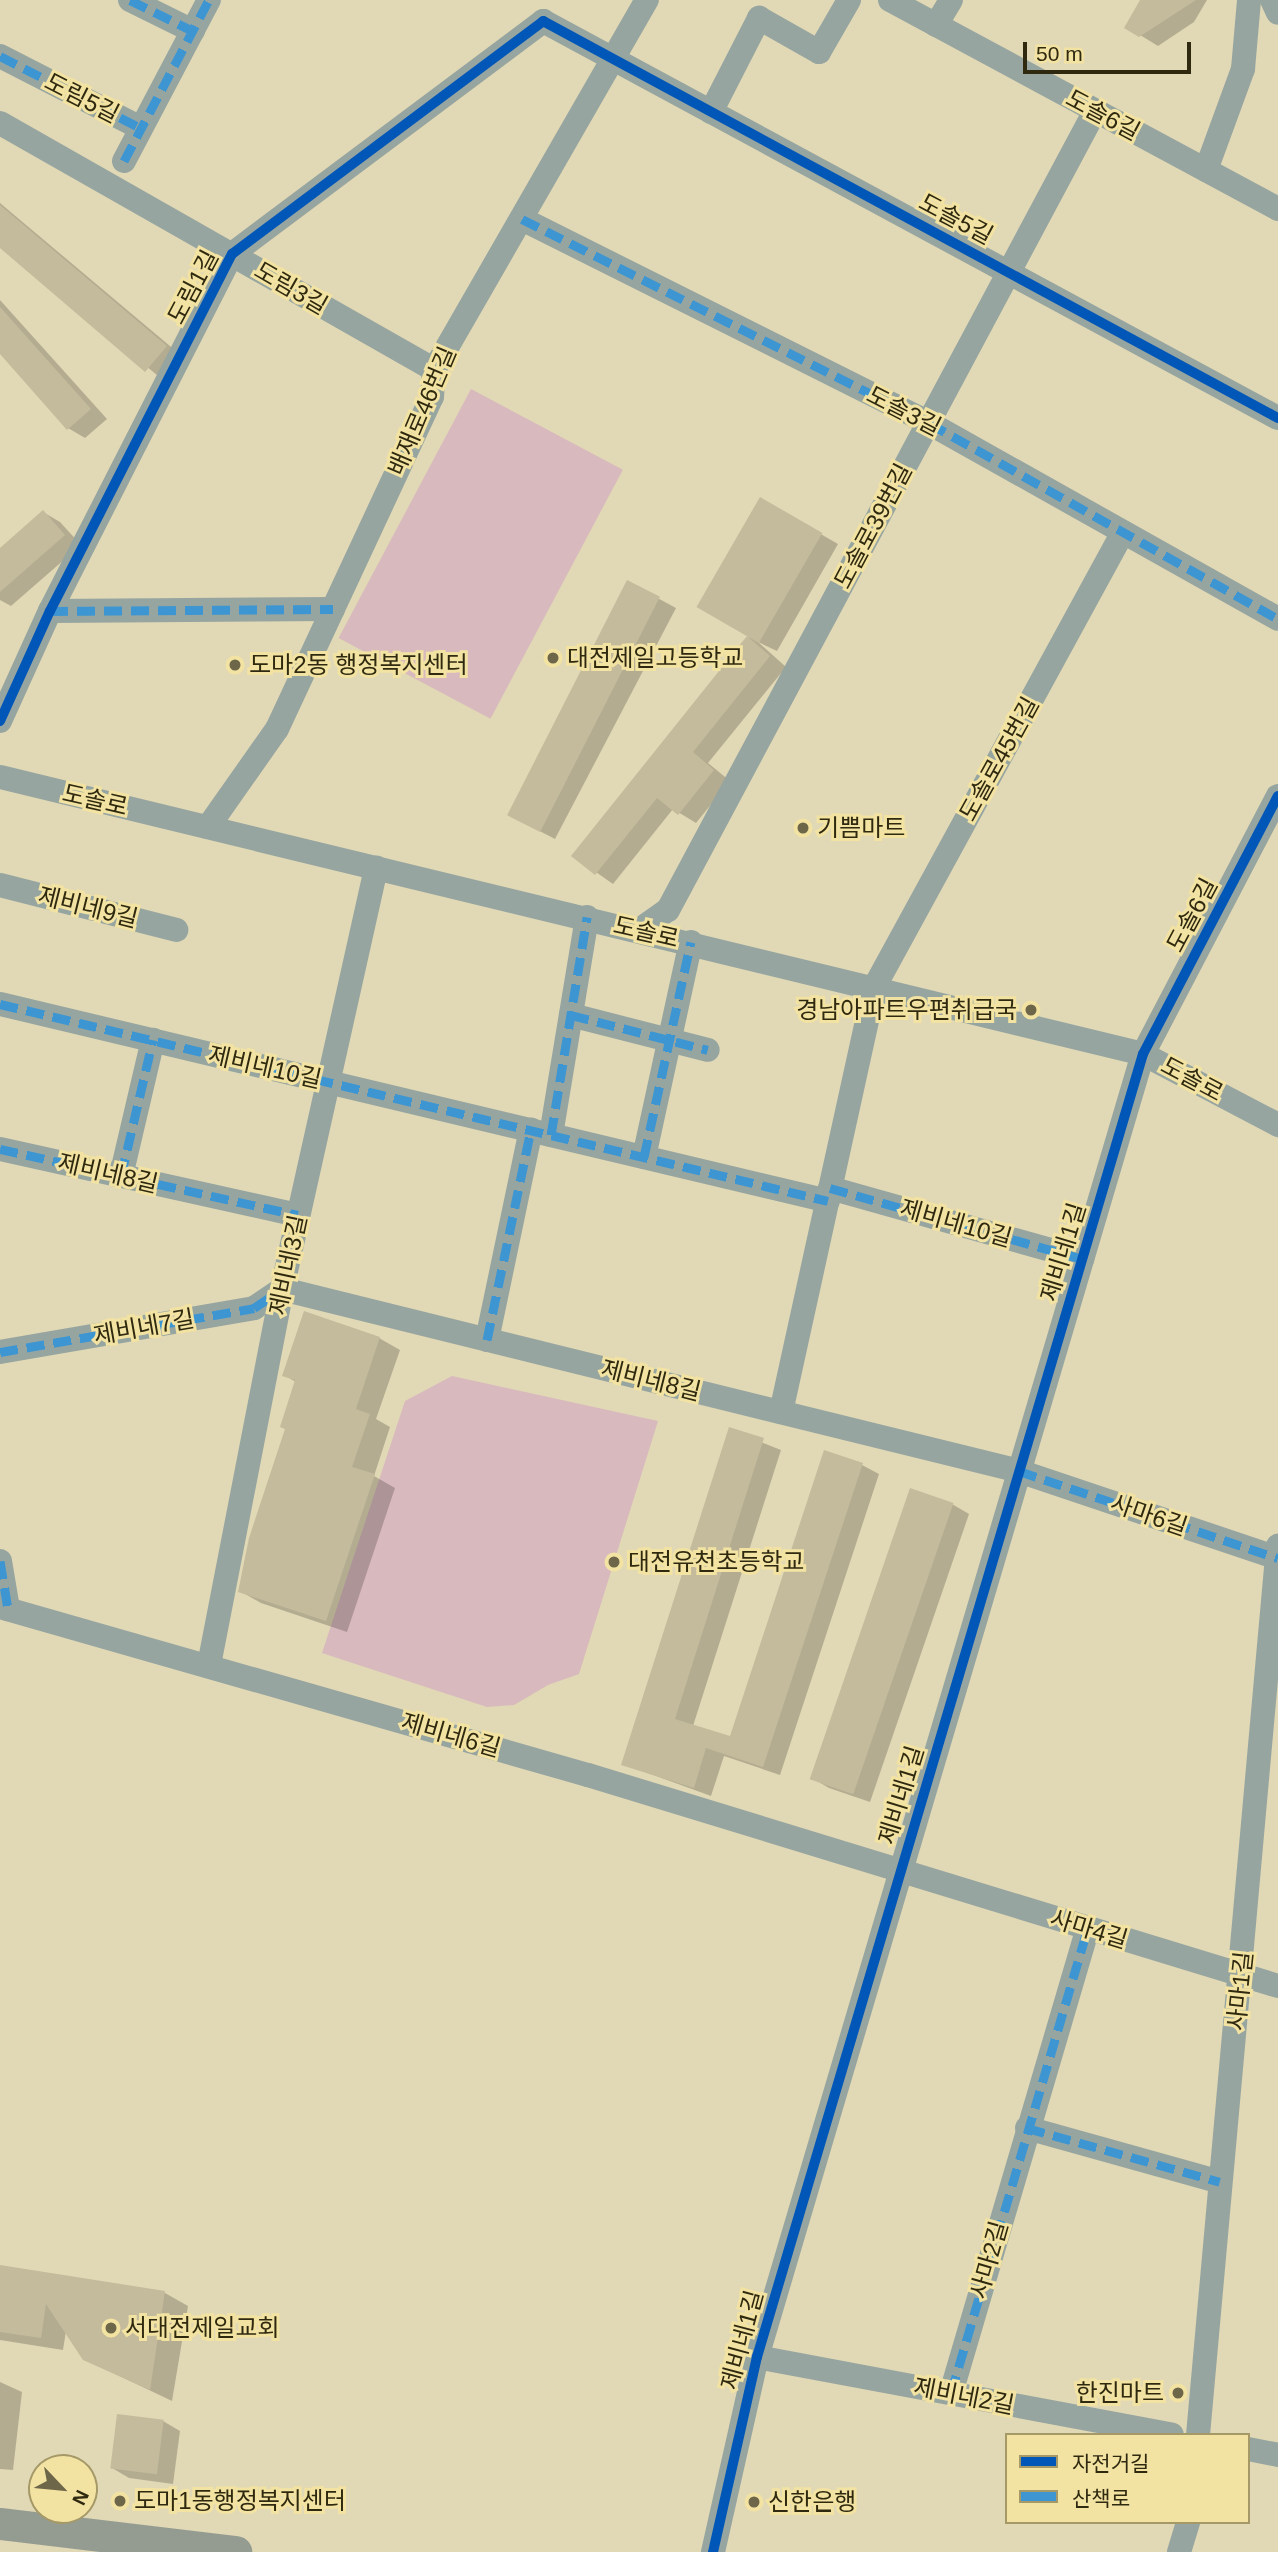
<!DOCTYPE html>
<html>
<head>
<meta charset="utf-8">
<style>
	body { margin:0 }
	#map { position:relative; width:1278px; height:2552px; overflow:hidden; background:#e1d8b5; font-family:Helvetica,"Noto Sans KR",sans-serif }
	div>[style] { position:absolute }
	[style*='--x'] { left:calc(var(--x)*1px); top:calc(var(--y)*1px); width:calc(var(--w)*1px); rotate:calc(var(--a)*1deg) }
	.green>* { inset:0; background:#d8b9bd; transform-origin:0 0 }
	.shadow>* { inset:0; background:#0003 }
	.building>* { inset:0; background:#c3bb9c; transform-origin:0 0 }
	.minor>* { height:24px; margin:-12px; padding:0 12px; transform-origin:12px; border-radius:12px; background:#96a5a0 }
	.major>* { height:32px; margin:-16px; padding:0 16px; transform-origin:16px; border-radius:16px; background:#949c92 }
	.quiet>* { height:9px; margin-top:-4.5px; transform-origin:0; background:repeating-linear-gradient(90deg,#3d96d2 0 18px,transparent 0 27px) }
	.cycleway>* { height:10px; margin:-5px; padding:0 5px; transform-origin:5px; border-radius:5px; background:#0057b8 }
	.dots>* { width:19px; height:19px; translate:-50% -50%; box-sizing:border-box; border:4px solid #f3e3a3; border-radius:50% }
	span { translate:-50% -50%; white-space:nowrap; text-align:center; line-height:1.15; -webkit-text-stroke:6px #f3e3a3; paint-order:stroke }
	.street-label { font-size:24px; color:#2f290f }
	.poi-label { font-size:24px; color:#2f290f }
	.left { translate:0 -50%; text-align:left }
	.right { translate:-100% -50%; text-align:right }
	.legend { position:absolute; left:1005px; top:2433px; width:245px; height:91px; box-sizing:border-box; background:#f3e3a3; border:2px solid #a59968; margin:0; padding:9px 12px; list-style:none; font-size:21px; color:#2f290f }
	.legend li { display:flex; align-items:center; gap:14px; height:35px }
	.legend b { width:35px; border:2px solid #a59968 }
	.north { position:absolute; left:28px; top:2454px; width:70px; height:70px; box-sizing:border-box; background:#f3e3a3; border:2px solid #a59968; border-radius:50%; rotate:116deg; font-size:19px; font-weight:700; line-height:28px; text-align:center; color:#2f290f }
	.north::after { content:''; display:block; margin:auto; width:24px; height:32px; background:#6d6649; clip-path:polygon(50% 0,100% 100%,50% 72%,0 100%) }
	.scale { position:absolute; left:1023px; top:42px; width:168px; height:32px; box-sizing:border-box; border:4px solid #2f290f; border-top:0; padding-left:9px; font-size:21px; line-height:24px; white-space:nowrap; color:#2f290f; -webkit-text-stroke:5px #f3e3a3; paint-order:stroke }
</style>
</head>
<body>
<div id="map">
	<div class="green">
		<i style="left:471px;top:389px;width:172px;height:282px;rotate:28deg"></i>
		<i style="clip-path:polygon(452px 1376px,658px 1421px,579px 1674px,548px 1685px,514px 1705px,487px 1707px,322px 1653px,405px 1401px)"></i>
	</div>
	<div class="shadow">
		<i style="clip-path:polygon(1142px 0,1207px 0,1194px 22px,1158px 46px,1127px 27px)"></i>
		<i style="clip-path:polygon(0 203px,183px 357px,163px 380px,0 246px)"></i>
		<i style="clip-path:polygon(0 300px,107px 419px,85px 438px,68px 428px,0 351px)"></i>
		<i style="clip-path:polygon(760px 499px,838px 544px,777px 651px,758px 642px,786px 667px,708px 763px,730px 781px,696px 823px,673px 809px,613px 884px,573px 856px,750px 636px)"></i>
		<i style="clip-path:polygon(43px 512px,60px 522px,81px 545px,11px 606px,0 600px,0 550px)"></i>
		<i style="clip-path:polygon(628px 582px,676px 608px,555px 839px,524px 823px)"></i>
		<i style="clip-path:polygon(379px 1338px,400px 1350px,376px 1419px,390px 1427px,374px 1476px,395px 1488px,347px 1632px,261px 1603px,240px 1591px,287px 1430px,296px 1382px,284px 1375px)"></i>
		<i style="clip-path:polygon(730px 1430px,781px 1450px,693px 1726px,731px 1739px,862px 1465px,879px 1474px,780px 1775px,724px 1756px,711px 1796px,623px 1764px)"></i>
		<i style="clip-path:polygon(952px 1504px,969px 1514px,870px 1802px,829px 1788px,812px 1778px)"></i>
		<i style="clip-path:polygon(0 2267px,165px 2293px,188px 2306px,172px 2401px,84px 2359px,66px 2331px,63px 2350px,0 2340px)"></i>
		<i style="clip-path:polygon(0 2382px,22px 2392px,13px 2470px,0 2469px)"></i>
		<i style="clip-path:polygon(163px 2421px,180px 2431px,173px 2484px,129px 2478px,112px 2468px)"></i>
	</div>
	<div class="building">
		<i style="clip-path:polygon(1140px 0,1196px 0,1139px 37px,1124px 28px)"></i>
		<i style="clip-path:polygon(0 205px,167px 346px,145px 372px,0 248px)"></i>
		<i style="clip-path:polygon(0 307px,91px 409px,67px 430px,0 354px)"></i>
		<i style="left:760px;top:497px;width:72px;height:127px;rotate:30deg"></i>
		<i style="clip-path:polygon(43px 510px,65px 535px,0 592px,0 548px)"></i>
		<i style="left:627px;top:580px;width:37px;height:264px;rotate:27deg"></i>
		<i style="clip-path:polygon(747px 636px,770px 656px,693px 752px,714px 770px,678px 815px,657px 798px,595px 875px,571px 856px)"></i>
		<i style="clip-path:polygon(304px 1311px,380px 1337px,356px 1409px,370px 1414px,352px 1467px,375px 1474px,326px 1621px,238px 1592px,249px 1538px,285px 1429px,280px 1427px,295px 1380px,282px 1376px)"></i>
		<i style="clip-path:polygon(729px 1427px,764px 1438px,675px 1719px,730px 1736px,824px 1450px,863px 1463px,763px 1767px,706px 1748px,694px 1788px,621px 1765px)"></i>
		<i style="left:910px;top:1488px;width:46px;height:308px;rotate:19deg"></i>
		<i style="clip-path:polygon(0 2265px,165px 2291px,150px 2390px,83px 2360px,46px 2304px,41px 2338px,0 2332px)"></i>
		<i style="left:117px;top:2414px;width:47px;height:55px;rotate:7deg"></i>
	</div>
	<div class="minor">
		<i style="--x:130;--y:0;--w:70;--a:26.2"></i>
		<i style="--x:890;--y:0;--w:441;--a:28.3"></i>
		<i style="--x:1272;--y:0;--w:14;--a:65"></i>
		<i style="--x:936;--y:25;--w:29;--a:-59"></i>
		<i style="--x:0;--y:56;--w:158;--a:27.1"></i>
		<i style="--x:711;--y:112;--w:106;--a:-62.9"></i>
		<i style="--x:759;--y:18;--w:69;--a:29.5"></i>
		<i style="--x:819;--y:52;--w:60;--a:-60"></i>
		<i style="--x:0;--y:123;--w:499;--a:29.6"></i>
		<i style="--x:124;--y:161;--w:182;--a:-62.2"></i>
		<i style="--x:1206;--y:170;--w:108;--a:-69.9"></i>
		<i style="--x:1243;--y:69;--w:69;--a:-85"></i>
		<i style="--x:522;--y:219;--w:455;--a:26.6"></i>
		<i style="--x:929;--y:423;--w:400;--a:29.3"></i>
		<i style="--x:50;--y:611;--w:283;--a:-0.4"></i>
		<i style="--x:0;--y:721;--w:121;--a:-65.6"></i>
		<i style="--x:50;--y:611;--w:401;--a:-63"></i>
		<i style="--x:232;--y:254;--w:389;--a:-36.8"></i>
		<i style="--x:543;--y:21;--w:835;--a:28.38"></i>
		<i style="--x:0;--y:777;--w:1176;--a:13.62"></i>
		<i style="--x:1143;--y:1054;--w:153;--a:27.7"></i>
		<i style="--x:208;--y:827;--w:120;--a:-54.9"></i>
		<i style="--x:277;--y:729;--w:366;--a:-65"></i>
		<i style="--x:432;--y:397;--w:27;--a:-86"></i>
		<i style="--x:434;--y:370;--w:427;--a:-60.1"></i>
		<i style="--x:0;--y:885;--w:182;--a:14.3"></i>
		<i style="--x:639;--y:930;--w:35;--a:-35"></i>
		<i style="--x:668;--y:910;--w:906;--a:-61.88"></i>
		<i style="--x:0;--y:1004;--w:851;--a:13.38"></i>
		<i style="--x:571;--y:1015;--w:141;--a:14.3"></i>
		<i style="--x:551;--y:1135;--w:221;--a:-80.6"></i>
		<i style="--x:0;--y:1149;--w:305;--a:12.5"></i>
		<i style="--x:644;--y:1157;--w:220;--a:-77.7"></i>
		<i style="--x:121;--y:1176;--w:140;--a:-76.8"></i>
		<i style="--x:830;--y:1188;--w:262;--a:15.7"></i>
		<i style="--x:487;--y:1340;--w:215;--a:-78.2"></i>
		<i style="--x:0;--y:1352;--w:258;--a:-9.8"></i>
		<i style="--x:254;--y:1308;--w:34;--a:-34"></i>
		<i style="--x:282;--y:1289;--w:759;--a:13.87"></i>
		<i style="--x:1019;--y:1471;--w:273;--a:18.6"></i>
		<i style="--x:781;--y:1412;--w:436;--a:-77.6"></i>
		<i style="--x:875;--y:986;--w:517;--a:-61.35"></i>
		<i style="--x:0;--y:1561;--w:49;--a:80.5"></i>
		<i style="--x:0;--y:1607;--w:612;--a:15.95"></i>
		<i style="--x:588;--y:1775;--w:722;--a:17"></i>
		<i style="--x:209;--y:1665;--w:383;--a:-79"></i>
		<i style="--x:282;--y:1289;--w:432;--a:-77.4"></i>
		<i style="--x:1027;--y:2128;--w:200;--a:15.6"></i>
		<i style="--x:757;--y:2357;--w:422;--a:10.6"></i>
		<i style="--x:951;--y:2393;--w:485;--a:-73.6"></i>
		<i style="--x:1198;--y:2435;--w:893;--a:-84.86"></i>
		<i style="--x:1248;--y:2449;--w:31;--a:11"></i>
		<i style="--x:713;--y:2552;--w:200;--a:-77.3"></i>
		<i style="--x:757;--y:2357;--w:1359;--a:-73.5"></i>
		<i style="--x:1143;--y:1054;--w:291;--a:-62.4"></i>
		<i style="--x:1179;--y:2552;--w:31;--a:-73"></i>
	</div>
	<div class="major">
		<i style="--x:0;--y:2524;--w:238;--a:6.8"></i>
	</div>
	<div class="quiet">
		<i style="--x:130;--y:0;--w:70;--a:26.2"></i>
		<i style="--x:0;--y:56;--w:158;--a:27.1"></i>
		<i style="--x:124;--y:161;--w:182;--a:-62.2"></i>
		<i style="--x:522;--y:219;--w:455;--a:26.6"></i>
		<i style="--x:929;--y:423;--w:400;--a:29.3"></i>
		<i style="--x:50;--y:611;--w:283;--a:-0.4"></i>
		<i style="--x:0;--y:1004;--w:851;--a:13.38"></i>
		<i style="--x:571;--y:1015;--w:141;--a:14.3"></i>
		<i style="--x:551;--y:1135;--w:221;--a:-80.6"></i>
		<i style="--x:0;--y:1149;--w:305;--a:12.5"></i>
		<i style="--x:644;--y:1157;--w:220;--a:-77.7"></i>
		<i style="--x:121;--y:1176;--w:140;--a:-76.8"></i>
		<i style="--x:830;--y:1188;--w:262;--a:15.7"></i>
		<i style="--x:487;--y:1340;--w:215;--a:-78.2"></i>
		<i style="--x:0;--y:1352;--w:258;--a:-9.8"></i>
		<i style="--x:254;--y:1308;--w:34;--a:-34"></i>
		<i style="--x:1019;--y:1471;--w:273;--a:18.6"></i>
		<i style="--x:0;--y:1561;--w:49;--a:80.5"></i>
		<i style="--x:1027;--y:2128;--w:200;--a:15.6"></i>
		<i style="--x:951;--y:2393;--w:485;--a:-73.6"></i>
	</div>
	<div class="cycleway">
		<i style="--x:0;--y:721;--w:121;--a:-65.6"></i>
		<i style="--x:50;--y:611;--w:401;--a:-63"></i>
		<i style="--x:232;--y:254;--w:389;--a:-36.8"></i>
		<i style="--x:543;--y:21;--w:835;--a:28.38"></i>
		<i style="--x:713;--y:2552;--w:200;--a:-77.3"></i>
		<i style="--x:757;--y:2357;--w:1359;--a:-73.5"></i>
		<i style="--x:1143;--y:1054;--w:291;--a:-62.4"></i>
	</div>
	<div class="dots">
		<i style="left:553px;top:658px;background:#6d6649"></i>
		<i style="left:235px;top:665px;background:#6d6649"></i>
		<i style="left:803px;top:828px;background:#6d6649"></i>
		<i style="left:1031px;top:1010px;background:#6d6649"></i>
		<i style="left:614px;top:1562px;background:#6d6649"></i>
		<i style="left:111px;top:2328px;background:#6d6649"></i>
		<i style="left:1178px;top:2393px;background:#6d6649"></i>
		<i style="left:120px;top:2501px;background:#6d6649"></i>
		<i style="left:754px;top:2502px;background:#6d6649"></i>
	</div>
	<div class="street-label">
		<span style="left:82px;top:98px;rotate:27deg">도림5길</span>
		<span style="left:1103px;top:115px;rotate:28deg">도솔6길</span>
		<span style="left:956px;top:219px;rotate:28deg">도솔5길</span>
		<span style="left:193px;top:287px;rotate:-62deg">도림1길</span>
		<span style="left:291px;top:288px;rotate:30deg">도림3길</span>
		<span style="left:422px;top:411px;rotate:-67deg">배재로46번길</span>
		<span style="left:904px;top:411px;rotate:27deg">도솔3길</span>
		<span style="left:873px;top:526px;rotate:-62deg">도솔로39번길</span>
		<span style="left:999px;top:759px;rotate:-61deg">도솔로45번길</span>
		<span style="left:95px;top:800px;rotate:13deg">도솔로</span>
		<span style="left:88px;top:907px;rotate:14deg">제비네9길</span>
		<span style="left:1192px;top:915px;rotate:-62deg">도솔6길</span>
		<span style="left:646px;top:932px;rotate:13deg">도솔로</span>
		<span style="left:265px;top:1067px;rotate:13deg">제비네10길</span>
		<span style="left:1192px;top:1079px;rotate:28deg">도솔로</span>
		<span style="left:108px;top:1173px;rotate:13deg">제비네8길</span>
		<span style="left:956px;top:1223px;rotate:16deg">제비네10길</span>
		<span style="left:1063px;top:1252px;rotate:-73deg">제비네1길</span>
		<span style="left:288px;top:1265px;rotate:-78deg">제비네3길</span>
		<span style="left:144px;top:1327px;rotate:-10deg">제비네7길</span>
		<span style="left:651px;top:1380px;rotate:14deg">제비네8길</span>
		<span style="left:1149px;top:1515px;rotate:19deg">사마6길</span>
		<span style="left:451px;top:1735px;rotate:16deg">제비네6길</span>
		<span style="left:901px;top:1795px;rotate:-73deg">제비네1길</span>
		<span style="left:1089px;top:1929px;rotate:17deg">사마4길</span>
		<span style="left:1240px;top:1991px;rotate:-84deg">사마1길</span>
		<span style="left:989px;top:2260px;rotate:-74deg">사마2길</span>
		<span style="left:742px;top:2340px;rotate:-75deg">제비네1길</span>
		<span style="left:964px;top:2396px;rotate:11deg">제비네2길</span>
	</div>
	<div class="poi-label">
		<span class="left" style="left:567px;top:658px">대전제일고등학교</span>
		<span class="left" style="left:249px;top:665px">도마2동 행정복지센터</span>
		<span class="left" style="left:817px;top:828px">기쁨마트</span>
		<span class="right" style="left:1017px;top:1010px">경남아파트우편취급국</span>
		<span class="left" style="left:628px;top:1562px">대전유천초등학교</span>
		<span class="left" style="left:125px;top:2328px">서대전제일교회</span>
		<span class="right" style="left:1164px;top:2393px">한진마트</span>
		<span class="left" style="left:134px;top:2501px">도마1동행정복지센터</span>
		<span class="left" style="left:768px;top:2502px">신한은행</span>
	</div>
	<ul class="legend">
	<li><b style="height:9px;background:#0057b8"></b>자전거길</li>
	<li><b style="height:9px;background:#3d96d2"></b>산책로</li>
	</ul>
	<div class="north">N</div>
	<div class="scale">50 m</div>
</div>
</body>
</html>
